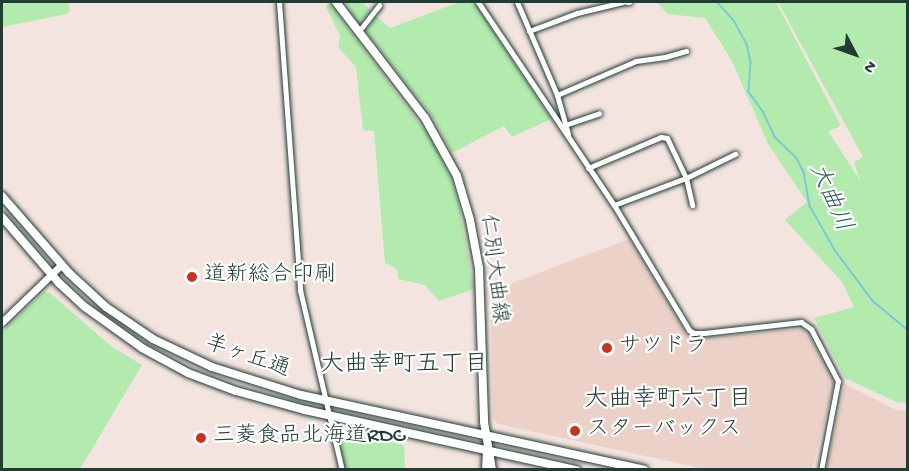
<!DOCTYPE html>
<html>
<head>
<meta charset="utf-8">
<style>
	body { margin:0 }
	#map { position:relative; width:909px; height:471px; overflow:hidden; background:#f4e4df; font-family:"Gochi Hand","Klee One",sans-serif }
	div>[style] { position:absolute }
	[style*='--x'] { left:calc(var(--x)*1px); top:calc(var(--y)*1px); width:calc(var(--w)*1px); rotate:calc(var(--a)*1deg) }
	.built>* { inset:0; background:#ecd1c8 }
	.green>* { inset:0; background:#b3ebae }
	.stream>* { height:1.5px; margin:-0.75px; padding:0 0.75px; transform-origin:0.75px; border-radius:0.75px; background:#7ac9d7 }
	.roads { filter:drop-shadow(0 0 2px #1f3d34) drop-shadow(0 0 2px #1f3d34) }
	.minor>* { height:5px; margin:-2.5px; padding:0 2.5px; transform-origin:2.5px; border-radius:2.5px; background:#fff }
	.tertiary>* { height:7px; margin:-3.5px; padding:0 3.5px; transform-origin:3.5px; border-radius:3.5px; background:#fff }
	.secondary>* { height:8px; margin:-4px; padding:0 4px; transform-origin:4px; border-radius:4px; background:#fff }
	.dots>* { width:16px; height:16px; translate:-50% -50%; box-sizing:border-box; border:3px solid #fff; border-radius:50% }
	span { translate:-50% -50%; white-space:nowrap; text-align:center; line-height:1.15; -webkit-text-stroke:4.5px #fff; paint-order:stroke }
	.street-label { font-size:22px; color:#1f3d34 }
	.poi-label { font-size:22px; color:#1f3d34 }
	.left { translate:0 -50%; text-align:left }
	.water-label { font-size:24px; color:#36605d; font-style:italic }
	.neighbourhood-label { font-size:24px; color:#1f3d34 }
	.frame { position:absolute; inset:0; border:3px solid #1f3d34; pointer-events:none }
	.north { position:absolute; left:825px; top:24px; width:60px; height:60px; -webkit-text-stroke:4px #fff; paint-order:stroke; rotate:131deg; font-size:16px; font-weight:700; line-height:24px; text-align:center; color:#1f3d34 }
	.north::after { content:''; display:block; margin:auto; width:21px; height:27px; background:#1f3d34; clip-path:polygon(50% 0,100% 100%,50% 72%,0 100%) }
</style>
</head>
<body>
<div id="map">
	<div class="built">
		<i style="clip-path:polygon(629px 239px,687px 335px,702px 338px,802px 329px,809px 335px,835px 381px,812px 469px,705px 469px,498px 424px,493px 419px,491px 316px,512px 283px)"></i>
		<i style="clip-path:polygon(845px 384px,896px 410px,907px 411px,907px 469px,826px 469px)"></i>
	</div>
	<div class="green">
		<i style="clip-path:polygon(2px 2px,68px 2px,70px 9px,67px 14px,2px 27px)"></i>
		<i style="clip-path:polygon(328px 2px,432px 140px,450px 176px,459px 205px,474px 289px,439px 301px,425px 285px,398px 279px,397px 269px,385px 263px,374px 131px,363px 130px,356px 67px,338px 47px,340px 36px,326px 7px)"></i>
		<i style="clip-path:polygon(345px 2px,363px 2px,372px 12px,358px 22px)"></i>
		<i style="clip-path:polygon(459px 2px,474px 2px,551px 119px,512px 137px,504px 126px,452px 153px,434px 119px,366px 31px,376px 16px,390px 28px)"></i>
		<i style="clip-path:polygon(657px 2px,776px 2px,841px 126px,828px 131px,860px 180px,854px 162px,863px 157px,778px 2px,907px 2px,907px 403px,896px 402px,845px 378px,814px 318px,854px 307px,842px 282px,785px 220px,807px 202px,768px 144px,732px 61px,705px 18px,667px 14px)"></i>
		<i style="clip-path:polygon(44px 292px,50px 293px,111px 346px,142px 365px,80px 469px,2px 469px,2px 331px)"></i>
		<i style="clip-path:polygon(332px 430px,404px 445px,405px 469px,342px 469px)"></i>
	</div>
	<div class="stream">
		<i style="--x:717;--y:2;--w:23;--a:47"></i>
		<i style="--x:733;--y:19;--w:29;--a:61"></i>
		<i style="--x:747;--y:44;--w:19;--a:78"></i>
		<i style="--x:751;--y:63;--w:29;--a:94"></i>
		<i style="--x:749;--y:92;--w:24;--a:54"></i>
		<i style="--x:763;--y:111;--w:29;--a:65"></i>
		<i style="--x:775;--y:137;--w:29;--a:44"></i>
		<i style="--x:796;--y:157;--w:17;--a:62"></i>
		<i style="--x:804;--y:172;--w:35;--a:80"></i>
		<i style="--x:810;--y:206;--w:51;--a:60.4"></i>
		<i style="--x:835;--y:250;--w:64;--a:53.3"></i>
		<i style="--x:873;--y:301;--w:45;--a:39.6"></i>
	</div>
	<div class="roads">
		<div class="minor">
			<i style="--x:279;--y:2;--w:289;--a:85.8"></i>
			<i style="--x:300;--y:290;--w:185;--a:76.9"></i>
			<i style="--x:478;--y:2;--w:244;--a:56.2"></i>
			<i style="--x:614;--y:205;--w:146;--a:59"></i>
			<i style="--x:689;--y:330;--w:6;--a:31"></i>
			<i style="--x:694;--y:333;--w:10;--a:0"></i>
			<i style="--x:704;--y:333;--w:98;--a:-6.5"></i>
			<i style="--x:801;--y:322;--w:12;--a:35"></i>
			<i style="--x:811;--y:329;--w:59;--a:62.6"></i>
			<i style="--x:838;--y:381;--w:91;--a:100.8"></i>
			<i style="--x:517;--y:2;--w:101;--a:66.7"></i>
			<i style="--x:557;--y:95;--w:41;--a:74.2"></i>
			<i style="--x:627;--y:2;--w:2;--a:0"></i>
			<i style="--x:359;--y:31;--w:33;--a:-52"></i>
			<i style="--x:529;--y:31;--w:51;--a:-20.6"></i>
			<i style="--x:577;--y:13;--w:47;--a:-13.4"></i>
			<i style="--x:557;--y:95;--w:86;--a:-23.3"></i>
			<i style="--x:636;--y:61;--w:29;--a:-8"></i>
			<i style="--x:665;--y:57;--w:22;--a:-16"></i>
			<i style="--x:565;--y:125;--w:36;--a:-19"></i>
			<i style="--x:588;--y:168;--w:79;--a:-23"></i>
			<i style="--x:661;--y:137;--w:6;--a:9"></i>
			<i style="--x:667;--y:138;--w:44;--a:64.6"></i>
			<i style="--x:686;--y:178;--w:28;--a:77"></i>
			<i style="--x:614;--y:205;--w:77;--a:-20.6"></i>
			<i style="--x:686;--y:178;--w:55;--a:-26.1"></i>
		</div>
		<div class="tertiary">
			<i style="--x:2;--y:322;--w:82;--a:-44"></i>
		</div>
		<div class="secondary">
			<i style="--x:336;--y:2;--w:146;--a:52.5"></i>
			<i style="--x:425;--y:118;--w:66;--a:61.1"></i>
			<i style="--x:457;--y:176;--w:46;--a:73.5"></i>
			<i style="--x:470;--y:220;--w:49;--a:79.4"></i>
			<i style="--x:479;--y:268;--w:154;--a:88.1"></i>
			<i style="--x:484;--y:422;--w:49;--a:80.5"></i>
			<i style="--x:2;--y:196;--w:102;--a:49"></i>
			<i style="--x:69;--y:273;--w:50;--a:42.6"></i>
			<i style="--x:106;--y:307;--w:57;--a:34.2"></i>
			<i style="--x:153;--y:339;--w:65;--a:25.4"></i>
			<i style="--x:212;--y:367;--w:93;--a:17.5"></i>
			<i style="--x:301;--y:395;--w:351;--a:12.3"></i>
			<i style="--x:2;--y:217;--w:87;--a:49.2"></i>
			<i style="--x:59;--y:283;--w:35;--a:43"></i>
			<i style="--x:85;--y:307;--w:70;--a:35.7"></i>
			<i style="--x:142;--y:348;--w:52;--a:28.5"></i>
			<i style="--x:188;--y:373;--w:51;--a:20.6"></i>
			<i style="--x:236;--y:391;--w:72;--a:15.4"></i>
			<i style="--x:305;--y:410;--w:278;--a:12.5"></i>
			<i style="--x:486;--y:470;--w:17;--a:-87"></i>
		</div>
	</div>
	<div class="dots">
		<i style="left:192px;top:277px;background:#c8321e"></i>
		<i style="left:607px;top:348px;background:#c8321e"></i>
		<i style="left:575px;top:431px;background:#c8321e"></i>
		<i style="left:201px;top:438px;background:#c8321e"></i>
	</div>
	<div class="street-label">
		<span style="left:492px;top:269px;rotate:83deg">仁別大曲線</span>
		<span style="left:247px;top:358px;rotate:19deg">羊ヶ丘通</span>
	</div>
	<div class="poi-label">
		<span class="left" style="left:204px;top:277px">道新総合印刷</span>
		<span class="left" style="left:619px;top:348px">サツドラ</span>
		<span class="left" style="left:587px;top:431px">スターバックス</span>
		<span class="left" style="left:213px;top:438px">三菱食品北海道RDC</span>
	</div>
	<div class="water-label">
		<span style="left:829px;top:198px;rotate:66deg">大曲川</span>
	</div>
	<div class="neighbourhood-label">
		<span style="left:404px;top:366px">大曲幸町五丁目</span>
		<span style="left:668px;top:401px">大曲幸町六丁目</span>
	</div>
	<div class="frame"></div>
	<div class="north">N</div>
</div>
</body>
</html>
